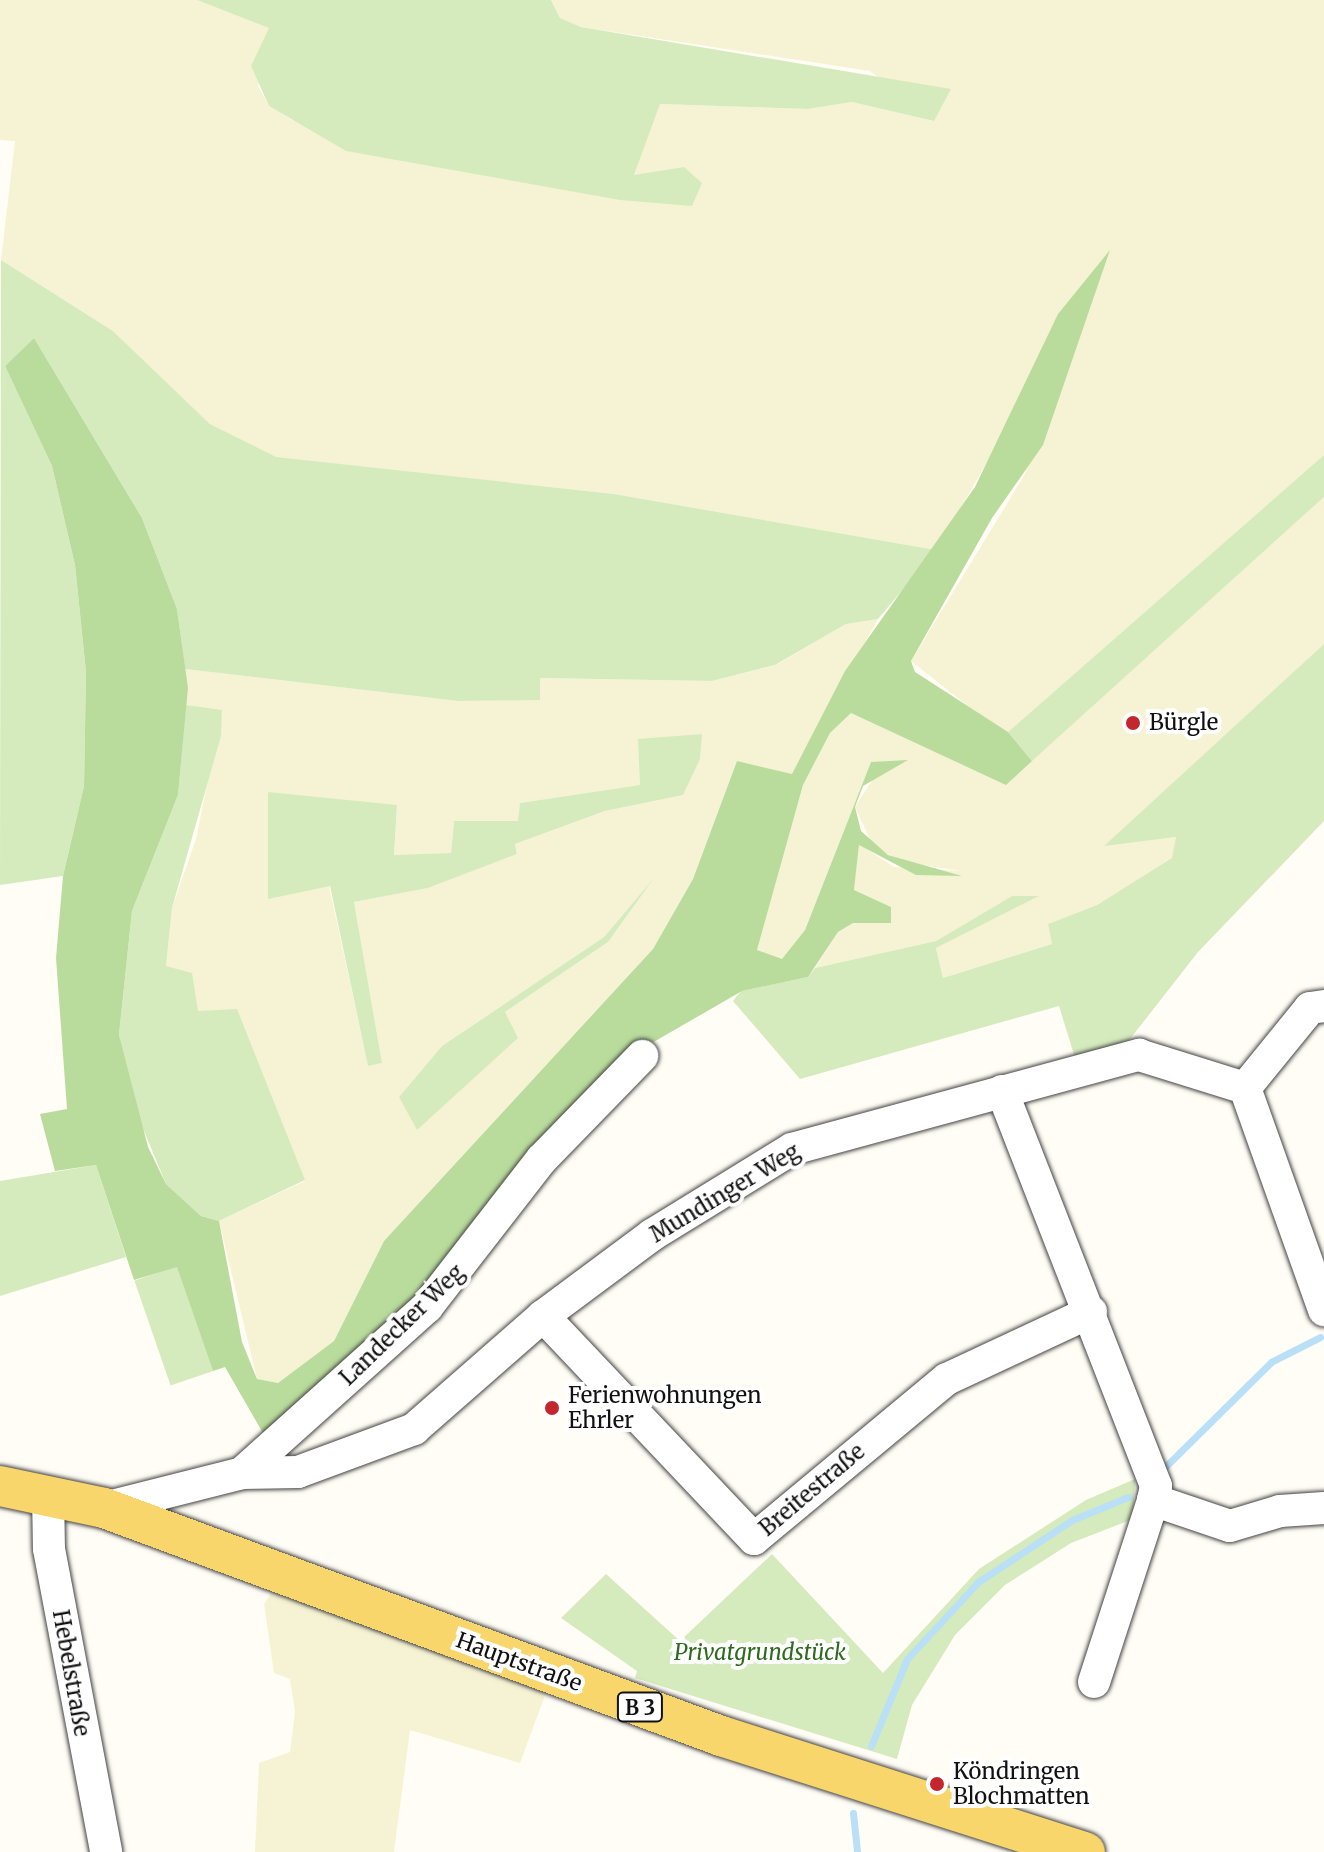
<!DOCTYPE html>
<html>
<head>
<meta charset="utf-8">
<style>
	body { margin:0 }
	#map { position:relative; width:1324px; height:1852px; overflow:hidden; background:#fffdf5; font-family:Merriweather,serif }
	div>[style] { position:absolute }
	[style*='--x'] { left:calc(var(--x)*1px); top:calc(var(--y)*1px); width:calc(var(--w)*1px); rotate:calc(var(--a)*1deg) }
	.farmland>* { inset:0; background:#f6f3d4 }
	.green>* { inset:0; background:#d5ebbd; transform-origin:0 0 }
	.forest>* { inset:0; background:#b9dc9c }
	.stream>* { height:7px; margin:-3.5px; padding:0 3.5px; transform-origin:3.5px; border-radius:3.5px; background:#b9e0f7 }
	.roads { filter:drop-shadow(0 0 2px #444) drop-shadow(0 0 2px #444) }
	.minor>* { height:32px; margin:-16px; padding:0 16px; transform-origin:16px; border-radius:16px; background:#fff }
	.major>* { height:40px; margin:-20px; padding:0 20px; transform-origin:20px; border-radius:20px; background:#f9d66b }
	.dots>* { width:22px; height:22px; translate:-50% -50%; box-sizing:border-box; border:4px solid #fff; border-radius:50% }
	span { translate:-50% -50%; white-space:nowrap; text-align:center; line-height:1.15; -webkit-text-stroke:8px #fff; paint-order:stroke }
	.shield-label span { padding:2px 6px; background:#fff; border:2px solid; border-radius:6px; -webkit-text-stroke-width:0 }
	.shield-label { font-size:20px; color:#111; font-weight:700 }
	.poi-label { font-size:22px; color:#111 }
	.left { translate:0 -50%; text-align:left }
	.street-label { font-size:22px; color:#111 }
	.park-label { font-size:22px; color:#2f6b1f; font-style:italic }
</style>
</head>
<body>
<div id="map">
	<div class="farmland">
		<i style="clip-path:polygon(0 0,197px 0,270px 28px,258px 86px,269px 106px,292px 120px,634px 175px,659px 104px,808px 109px,852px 102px,934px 121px,870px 71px,581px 27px,560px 18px,551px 0,1324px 0,1324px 455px,1008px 732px,997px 729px,911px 661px,1024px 476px,1109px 252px,936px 550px,614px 494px,276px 458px,210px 424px,113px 331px,1px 260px,15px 141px,0 140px)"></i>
		<i style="clip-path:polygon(1324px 497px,1324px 644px,1106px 845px,1177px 837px,1173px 858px,1097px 905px,1048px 924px,1052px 944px,943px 978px,936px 948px,1037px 896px,1012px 896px,936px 941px,815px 968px,838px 932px,853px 923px,890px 923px,891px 907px,854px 890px,859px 844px,894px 867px,962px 871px,908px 863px,874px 848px,855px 807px,877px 773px,871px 762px,805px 930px,782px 960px,757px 950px,803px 785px,830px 733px,851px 713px,1006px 784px)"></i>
		<i style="clip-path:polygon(evenodd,878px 619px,792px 775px,737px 761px,693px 879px,653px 949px,384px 1241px,334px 1341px,278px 1383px,257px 1379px,219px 1221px,305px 1181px,166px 966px,172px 908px,196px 839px,222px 711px,186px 705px,185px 669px,458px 701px,540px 699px,539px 678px,712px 681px,776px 665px,846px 624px,878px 619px,702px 734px,682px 795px,605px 811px,515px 844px,517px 854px,428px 888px,354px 902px,382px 1063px,368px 1065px,329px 886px,397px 805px,394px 856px,451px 853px,454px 821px,519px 821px,520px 803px,641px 785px,702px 734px,878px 619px,651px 882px,608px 942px,505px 1012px,462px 1084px,417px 1129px,399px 1097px,442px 1046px,604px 937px,651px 882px)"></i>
		<i style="clip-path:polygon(276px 1586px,547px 1690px,520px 1763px,410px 1730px,394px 1852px,255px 1852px,259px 1763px,290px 1752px,295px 1712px,290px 1679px,274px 1673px,264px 1604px)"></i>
	</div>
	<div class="green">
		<i style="clip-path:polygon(197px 0,551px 0,560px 18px,581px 27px,951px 89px,934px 121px,852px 102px,808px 109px,660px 104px,634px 175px,684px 167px,702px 183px,692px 206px,620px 200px,346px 151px,269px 106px,251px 66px,269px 28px)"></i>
		<i style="clip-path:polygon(1px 260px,113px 331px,210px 424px,276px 457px,614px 494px,936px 550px,878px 619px,846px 624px,775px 665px,712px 681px,540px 678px,540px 700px,458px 701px,185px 669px,177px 609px,142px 518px,34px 338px,5px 366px,52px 466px,75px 565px,86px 672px,84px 786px,63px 876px,0 885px)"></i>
		<i style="clip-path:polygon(1324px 455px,1324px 497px,1032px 761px,1008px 732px)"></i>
		<i style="clip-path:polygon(1324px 644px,1324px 821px,1198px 952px,1123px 1048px,1076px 1061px,1059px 1006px,800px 1079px,733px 1001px,741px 991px,808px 977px,815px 968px,936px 941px,1012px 896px,1039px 896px,936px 948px,943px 978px,1052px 944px,1048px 924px,1097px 905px,1172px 858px,1176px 837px,1104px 846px)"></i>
		<i style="clip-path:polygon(186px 705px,222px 710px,221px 736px,172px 908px,166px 966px,192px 973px,198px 1011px,237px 1009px,305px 1180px,219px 1221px,201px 1216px,166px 1184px,130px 1097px,119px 1035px,132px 911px,178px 795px)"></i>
		<i style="clip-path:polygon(702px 734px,700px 759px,683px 795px,605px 811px,515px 844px,517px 854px,428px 888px,354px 902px,382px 1063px,368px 1066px,330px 886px,268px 899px,268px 792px,397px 805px,394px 855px,451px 853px,454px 821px,518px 821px,520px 803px,640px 785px,638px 739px)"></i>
		<i style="clip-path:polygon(654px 878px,608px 942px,505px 1012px,518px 1038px,417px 1130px,399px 1097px,442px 1046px,604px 937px)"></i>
		<i style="clip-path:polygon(96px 1165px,126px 1257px,0 1296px,0 1181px)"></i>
		<i style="left:177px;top:1266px;width:111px;height:45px;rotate:71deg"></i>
		<i style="clip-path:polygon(1135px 1479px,1133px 1519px,1071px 1543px,1005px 1585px,955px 1635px,912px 1705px,897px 1759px,635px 1678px,637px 1671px,561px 1618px,606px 1574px,680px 1641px,772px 1554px,883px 1673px,979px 1569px,1086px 1500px)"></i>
	</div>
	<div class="forest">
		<i style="clip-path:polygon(1110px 250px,1043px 445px,992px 518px,911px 661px,915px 672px,1008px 732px,1032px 761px,1006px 785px,851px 713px,830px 733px,803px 785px,757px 950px,782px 959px,805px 930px,871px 762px,908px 760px,863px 786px,855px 807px,861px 831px,888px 855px,962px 876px,916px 875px,859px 845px,854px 890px,891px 907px,891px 923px,853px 923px,838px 932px,808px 977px,742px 991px,631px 1055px,452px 1274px,267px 1440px,225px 1367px,213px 1371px,177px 1267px,134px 1280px,96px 1165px,55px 1171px,40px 1114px,67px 1109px,56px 958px,63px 876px,84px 786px,86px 672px,75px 565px,52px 466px,5px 366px,34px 338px,142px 518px,177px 609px,188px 688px,178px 795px,132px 911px,119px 1035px,148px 1147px,166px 1184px,201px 1216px,219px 1221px,242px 1342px,257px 1379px,278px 1383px,334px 1341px,384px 1241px,653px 949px,693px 879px,737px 761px,792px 774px,845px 671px,975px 487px,1058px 314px)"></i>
	</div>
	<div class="stream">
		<i style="--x:1165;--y:1467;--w:149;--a:-44.7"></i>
		<i style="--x:1271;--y:1362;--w:55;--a:-27"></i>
		<i style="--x:871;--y:1746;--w:94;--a:-67.5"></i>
		<i style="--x:907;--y:1659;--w:105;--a:-47.3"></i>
		<i style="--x:978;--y:1582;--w:113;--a:-33.4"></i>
		<i style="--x:1072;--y:1520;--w:61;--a:-22.3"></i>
		<i style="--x:853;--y:1813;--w:39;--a:84"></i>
	</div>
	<div class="roads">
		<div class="minor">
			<i style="--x:1245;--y:1088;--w:236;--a:70.4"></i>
			<i style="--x:1002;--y:1091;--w:424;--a:68.7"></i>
			<i style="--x:1156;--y:1486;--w:14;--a:102"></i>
			<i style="--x:543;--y:1316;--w:307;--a:46.6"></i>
			<i style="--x:754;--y:1539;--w:251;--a:-39.7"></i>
			<i style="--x:947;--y:1379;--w:159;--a:-25"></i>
			<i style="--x:242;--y:1473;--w:56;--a:-1"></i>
			<i style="--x:298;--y:1472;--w:124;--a:-20.3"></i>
			<i style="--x:414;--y:1429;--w:171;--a:-41.2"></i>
			<i style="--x:543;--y:1316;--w:136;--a:-36.6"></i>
			<i style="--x:652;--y:1235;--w:164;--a:-31.6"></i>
			<i style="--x:792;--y:1149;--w:360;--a:-15.2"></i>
			<i style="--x:1139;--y:1055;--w:111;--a:17.3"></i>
			<i style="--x:1245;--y:1088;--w:103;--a:-50.9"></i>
			<i style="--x:1310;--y:1008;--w:14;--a:-8"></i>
			<i style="--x:48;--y:1493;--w:56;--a:89"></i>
			<i style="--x:49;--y:1549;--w:308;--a:79.3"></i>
			<i style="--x:104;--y:1508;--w:142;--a:-14.2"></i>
			<i style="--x:242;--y:1473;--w:249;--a:-41.9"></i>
			<i style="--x:427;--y:1307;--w:187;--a:-52.2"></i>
			<i style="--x:542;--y:1159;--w:144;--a:-45.8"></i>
			<i style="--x:1094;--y:1682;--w:191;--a:-72"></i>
			<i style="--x:1153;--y:1500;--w:81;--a:18.7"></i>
			<i style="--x:1230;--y:1526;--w:52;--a:-16.7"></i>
			<i style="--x:1280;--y:1511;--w:44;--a:-3.9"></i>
		</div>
		<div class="major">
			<i style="--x:0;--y:1486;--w:106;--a:11.9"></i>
			<i style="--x:104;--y:1508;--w:658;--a:20.28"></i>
			<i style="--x:721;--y:1736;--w:382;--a:17.7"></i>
		</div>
	</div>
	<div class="dots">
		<i style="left:1133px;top:723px;background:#c4262e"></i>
		<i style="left:552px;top:1408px;background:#c4262e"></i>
		<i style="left:937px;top:1784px;background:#c4262e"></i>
	</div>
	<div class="shield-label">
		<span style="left:640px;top:1707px">B 3</span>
	</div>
	<div class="poi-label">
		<span class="left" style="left:1149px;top:723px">Bürgle</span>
		<span class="left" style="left:568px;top:1408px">Ferienwohnungen<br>Ehrler</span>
		<span class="left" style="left:953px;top:1784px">Köndringen<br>Blochmatten</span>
	</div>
	<div class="street-label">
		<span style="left:725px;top:1193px;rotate:-31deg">Mundinger Weg</span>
		<span style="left:402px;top:1325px;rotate:-44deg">Landecker Weg</span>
		<span style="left:812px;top:1490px;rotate:-40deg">Breitestraße</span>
		<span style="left:519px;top:1662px;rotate:20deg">Hauptstraße</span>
		<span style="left:71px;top:1673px;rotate:80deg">Hebelstraße</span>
	</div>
	<div class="park-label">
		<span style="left:760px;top:1653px">Privatgrundstück</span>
	</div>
</div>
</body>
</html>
